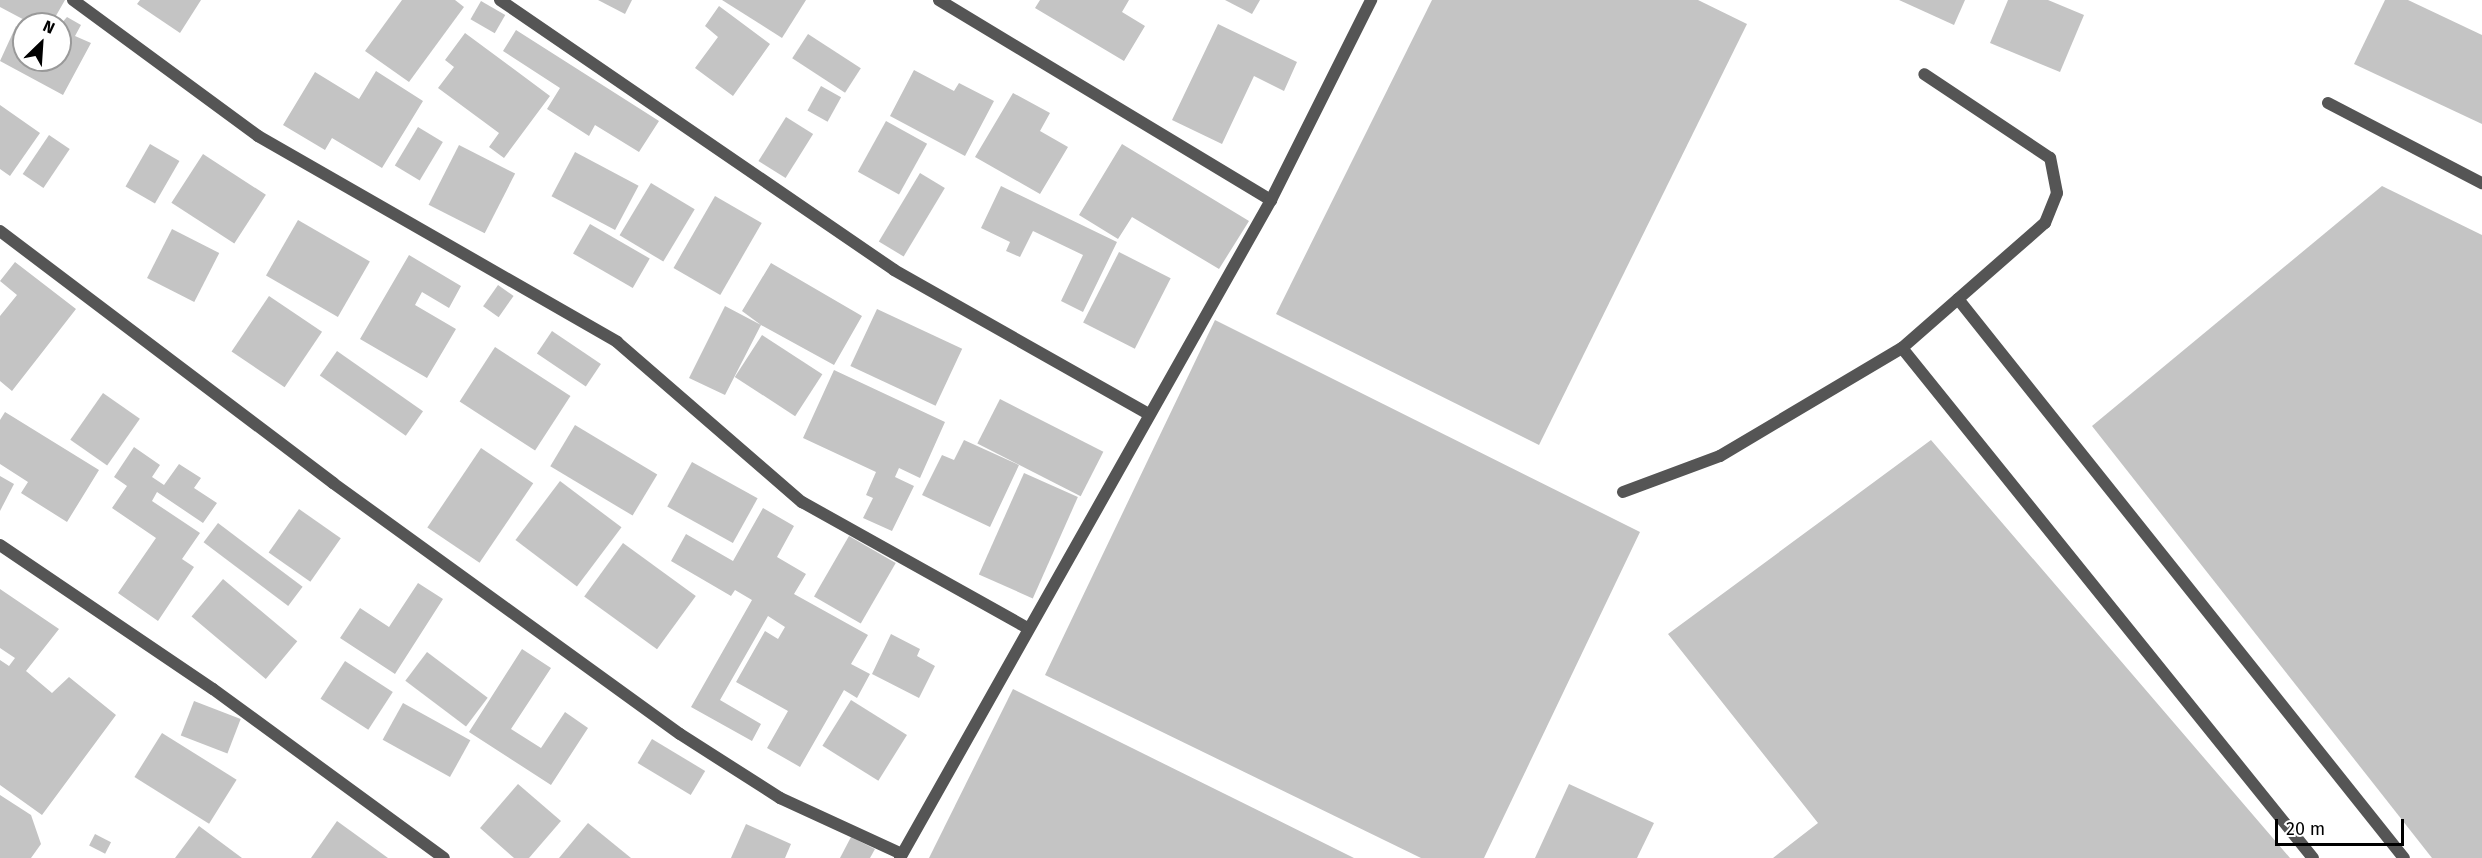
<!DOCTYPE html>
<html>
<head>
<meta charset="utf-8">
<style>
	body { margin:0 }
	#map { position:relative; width:2482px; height:858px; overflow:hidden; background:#fff; font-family:"Fira Sans",sans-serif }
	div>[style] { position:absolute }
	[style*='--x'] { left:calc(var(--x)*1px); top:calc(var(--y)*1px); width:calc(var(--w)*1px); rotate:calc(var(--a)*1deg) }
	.building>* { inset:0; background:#c4c4c4; transform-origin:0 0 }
	.service>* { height:12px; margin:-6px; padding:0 6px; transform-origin:6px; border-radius:6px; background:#555 }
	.minor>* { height:12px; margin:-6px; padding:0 6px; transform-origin:6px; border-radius:6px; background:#555 }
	span { translate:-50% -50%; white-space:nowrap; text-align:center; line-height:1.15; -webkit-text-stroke:4.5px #fff; paint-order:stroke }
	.north { position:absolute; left:12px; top:12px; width:60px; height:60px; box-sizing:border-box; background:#fff; border:2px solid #999; border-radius:50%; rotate:25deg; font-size:16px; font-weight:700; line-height:24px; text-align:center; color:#000 }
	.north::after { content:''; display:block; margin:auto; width:21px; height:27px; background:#000; clip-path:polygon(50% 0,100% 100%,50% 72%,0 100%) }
	.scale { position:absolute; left:2275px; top:819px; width:129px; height:27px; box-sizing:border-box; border:3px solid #000; border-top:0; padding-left:8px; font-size:18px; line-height:21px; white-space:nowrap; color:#000; -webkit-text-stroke:4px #fff; paint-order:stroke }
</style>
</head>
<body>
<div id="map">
	<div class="building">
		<i style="clip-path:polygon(0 0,65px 0,53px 21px,59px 24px,32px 24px,0 7px)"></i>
		<i style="clip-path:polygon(140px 0,201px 0,180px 33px,137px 4px)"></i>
		<i style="clip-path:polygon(402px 0,455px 0,464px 7px,409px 82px,365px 51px)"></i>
		<i style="clip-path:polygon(598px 0,632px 0,625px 14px)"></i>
		<i style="clip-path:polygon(722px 0,806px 0,782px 38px)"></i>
		<i style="clip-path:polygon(1040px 0,1129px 0,1122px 12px,1145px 26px,1124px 61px,1035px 8px)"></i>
		<i style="clip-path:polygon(1225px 0,1260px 0,1252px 14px)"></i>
		<i style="clip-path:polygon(1432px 0,1698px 0,1747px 24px,1539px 445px,1276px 314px)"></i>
		<i style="clip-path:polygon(1899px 0,1965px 0,1954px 25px)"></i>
		<i style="clip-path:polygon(2008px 0,2048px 0,2084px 15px,2060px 72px,1990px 43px)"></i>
		<i style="clip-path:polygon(2385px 0,2408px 0,2482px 35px,2482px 124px,2354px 64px)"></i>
		<i style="left:481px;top:1px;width:28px;height:21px;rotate:30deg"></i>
		<i style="clip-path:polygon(719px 6px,770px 44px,733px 96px,695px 68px,718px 37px,705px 26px)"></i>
		<i style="clip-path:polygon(67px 17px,81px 25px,75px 36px,91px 43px,63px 95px,0 61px,16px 26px,24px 30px,24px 60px,60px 60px,60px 25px)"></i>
		<i style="clip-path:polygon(1218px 24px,1297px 62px,1284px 91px,1254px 76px,1222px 144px,1172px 120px)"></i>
		<i style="clip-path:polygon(516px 30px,659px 121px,639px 152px,595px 125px,589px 136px,547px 109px,560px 88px,503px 51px)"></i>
		<i style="clip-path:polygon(465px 33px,550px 96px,504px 158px,489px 147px,499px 133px,438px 88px,454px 67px,445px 60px)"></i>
		<i style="left:808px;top:34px;width:63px;height:29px;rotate:33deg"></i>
		<i style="clip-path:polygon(914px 70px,954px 91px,959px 83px,994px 101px,965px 156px,890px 116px)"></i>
		<i style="clip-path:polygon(376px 71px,423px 101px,382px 168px,332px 138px,325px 150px,283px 125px,315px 72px,359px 99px)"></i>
		<i style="left:821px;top:86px;width:23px;height:28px;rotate:29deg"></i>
		<i style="clip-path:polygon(1013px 93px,1050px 113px,1040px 131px,1068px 147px,1040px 194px,975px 157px)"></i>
		<i style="clip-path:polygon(0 105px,40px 133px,10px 176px,0 169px)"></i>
		<i style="left:786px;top:117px;width:32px;height:52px;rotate:32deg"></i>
		<i style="left:886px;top:121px;width:47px;height:58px;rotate:29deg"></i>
		<i style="left:418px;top:127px;width:29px;height:45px;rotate:31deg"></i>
		<i style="left:49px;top:135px;width:25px;height:47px;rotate:34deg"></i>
		<i style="left:150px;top:144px;width:34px;height:49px;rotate:30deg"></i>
		<i style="clip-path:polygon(1122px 144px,1249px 221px,1219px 269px,1132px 217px,1118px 239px,1079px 215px)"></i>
		<i style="left:459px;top:145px;width:63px;height:67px;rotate:27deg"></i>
		<i style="left:575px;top:152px;width:72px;height:50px;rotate:28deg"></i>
		<i style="left:203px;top:154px;width:75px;height:58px;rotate:33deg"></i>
		<i style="left:920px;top:173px;width:29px;height:80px;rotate:31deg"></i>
		<i style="left:651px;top:183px;width:51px;height:61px;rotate:31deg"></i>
		<i style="clip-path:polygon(1001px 186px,1117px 242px,1083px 312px,1061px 301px,1083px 255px,1033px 231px,1020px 257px,1006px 251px,1010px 242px,981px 228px)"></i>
		<i style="clip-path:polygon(2382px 186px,2482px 235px,2482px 858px,2432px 858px,2092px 426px)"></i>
		<i style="left:715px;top:196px;width:54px;height:83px;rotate:30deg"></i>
		<i style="left:298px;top:220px;width:83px;height:64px;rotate:30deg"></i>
		<i style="left:590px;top:224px;width:69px;height:34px;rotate:30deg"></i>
		<i style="left:172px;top:229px;width:53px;height:55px;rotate:27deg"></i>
		<i style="left:1119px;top:252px;width:58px;height:79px;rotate:27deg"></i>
		<i style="clip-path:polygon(409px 255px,461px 286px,449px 308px,422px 292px,415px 305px,456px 329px,427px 378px,360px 339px)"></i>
		<i style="clip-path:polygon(15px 262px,76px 309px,12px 391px,0 381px,0 316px,17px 295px,0 281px)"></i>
		<i style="clip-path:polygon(771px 263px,862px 316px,834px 365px,761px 325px,725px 395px,689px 378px,725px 306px,761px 325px,742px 311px)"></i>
		<i style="left:498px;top:285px;width:19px;height:26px;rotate:35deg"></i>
		<i style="left:269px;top:296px;width:64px;height:67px;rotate:34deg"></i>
		<i style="left:877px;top:309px;width:94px;height:63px;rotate:25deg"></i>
		<i style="clip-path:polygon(1215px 320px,1640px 532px,1484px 858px,1421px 858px,1045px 675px)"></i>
		<i style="left:552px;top:331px;width:59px;height:27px;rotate:34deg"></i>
		<i style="left:762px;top:335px;width:72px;height:50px;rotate:33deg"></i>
		<i style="left:495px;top:347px;width:90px;height:65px;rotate:33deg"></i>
		<i style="left:337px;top:351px;width:105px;height:30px;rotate:35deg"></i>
		<i style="clip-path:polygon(834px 370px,945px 422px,920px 478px,899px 468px,895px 477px,914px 486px,892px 531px,863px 518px,873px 498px,866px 495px,876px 472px,803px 438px)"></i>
		<i style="left:103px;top:393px;width:45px;height:57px;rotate:35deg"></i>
		<i style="left:1000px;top:399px;width:116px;height:50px;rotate:27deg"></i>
		<i style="clip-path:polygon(5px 412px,99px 470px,67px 522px,21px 493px,28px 482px,0 464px,0 420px)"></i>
		<i style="left:575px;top:425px;width:96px;height:48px;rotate:31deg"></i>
		<i style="clip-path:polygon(964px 440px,1019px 465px,990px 527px,922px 495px,942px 455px,954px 460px)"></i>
		<i style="clip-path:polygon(1931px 440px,2290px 858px,1773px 858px,1818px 823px,1668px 634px)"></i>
		<i style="clip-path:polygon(134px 447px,160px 465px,152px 477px,164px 485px,179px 464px,201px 478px,194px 488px,217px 503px,203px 523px,157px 492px,152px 501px,200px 533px,182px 559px,194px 567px,158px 621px,118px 593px,156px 538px,112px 508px,127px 486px,114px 477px)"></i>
		<i style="left:481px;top:448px;width:63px;height:96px;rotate:34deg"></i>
		<i style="left:692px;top:462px;width:75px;height:51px;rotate:29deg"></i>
		<i style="left:1024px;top:473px;width:59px;height:111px;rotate:24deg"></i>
		<i style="clip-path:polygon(0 476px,14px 484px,0 511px)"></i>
		<i style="left:560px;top:481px;width:77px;height:74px;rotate:37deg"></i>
		<i style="clip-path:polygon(763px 508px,794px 526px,777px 557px,806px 574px,794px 594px,868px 635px,851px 664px,870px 674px,857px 698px,844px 690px,800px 767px,767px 748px,788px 711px,736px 682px,765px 631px,778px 639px,785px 627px,768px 616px,720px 700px,761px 724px,752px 741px,691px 707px,752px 600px,735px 590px,731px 596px,671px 561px,686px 534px,733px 561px)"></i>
		<i style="left:299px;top:509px;width:51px;height:53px;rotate:35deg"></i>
		<i style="left:218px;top:523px;width:106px;height:24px;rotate:37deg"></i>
		<i style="left:849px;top:536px;width:54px;height:70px;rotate:30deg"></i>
		<i style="left:623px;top:543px;width:90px;height:66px;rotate:36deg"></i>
		<i style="left:223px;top:579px;width:97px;height:49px;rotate:40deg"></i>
		<i style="clip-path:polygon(418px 583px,443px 599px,395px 674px,340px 638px,360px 608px,389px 627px)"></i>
		<i style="clip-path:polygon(0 589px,59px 629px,26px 671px,52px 693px,69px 677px,116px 715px,42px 815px,0 785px,0 660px,9px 666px,15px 658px,0 648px)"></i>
		<i style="clip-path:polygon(891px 634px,920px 649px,917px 656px,935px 666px,919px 698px,872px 674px)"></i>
		<i style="clip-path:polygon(522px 649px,551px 668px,511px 729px,541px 748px,565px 712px,588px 728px,551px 785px,469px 732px)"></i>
		<i style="left:427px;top:652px;width:76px;height:36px;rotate:37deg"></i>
		<i style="left:345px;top:661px;width:57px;height:45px;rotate:33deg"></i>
		<i style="clip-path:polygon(1013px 689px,1354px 858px,929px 858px)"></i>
		<i style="left:851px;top:700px;width:66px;height:54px;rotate:32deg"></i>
		<i style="left:194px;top:701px;width:50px;height:37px;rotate:21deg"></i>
		<i style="left:403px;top:703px;width:77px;height:42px;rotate:29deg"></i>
		<i style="left:162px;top:733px;width:88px;height:52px;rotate:32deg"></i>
		<i style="left:652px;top:739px;width:62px;height:28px;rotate:31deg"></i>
		<i style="clip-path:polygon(518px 784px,561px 821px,529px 858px,514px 858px,480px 828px)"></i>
		<i style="clip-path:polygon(1569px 784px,1654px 823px,1637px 858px,1535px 858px)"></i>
		<i style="clip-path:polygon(0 795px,31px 815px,41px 844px,31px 858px,0 858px)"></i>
		<i style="clip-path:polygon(337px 821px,388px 858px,311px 858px)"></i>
		<i style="clip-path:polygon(588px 823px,631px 858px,559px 858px)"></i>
		<i style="clip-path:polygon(746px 824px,791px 844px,785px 858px,731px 858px)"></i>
		<i style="clip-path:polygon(199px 826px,242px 858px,175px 858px)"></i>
		<i style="left:95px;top:834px;width:18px;height:13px;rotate:27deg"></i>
		<i style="clip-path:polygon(851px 837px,875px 849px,870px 858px,840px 858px)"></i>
	</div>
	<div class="service">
		<i style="--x:2328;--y:103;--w:174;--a:27.5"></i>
		<i style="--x:1958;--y:299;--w:715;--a:51.42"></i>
		<i style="--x:1902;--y:348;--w:655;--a:51.14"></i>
		<i style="--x:1623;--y:492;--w:103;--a:-20.4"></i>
		<i style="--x:1720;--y:456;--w:212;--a:-30.7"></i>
		<i style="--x:1902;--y:348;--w:190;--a:-41.2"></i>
		<i style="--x:2045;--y:223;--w:32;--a:-68"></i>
		<i style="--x:2057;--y:193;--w:36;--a:-101"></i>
		<i style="--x:2050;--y:158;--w:151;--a:-146.3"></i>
	</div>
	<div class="minor">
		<i style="--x:73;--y:0;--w:230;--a:36.3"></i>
		<i style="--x:258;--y:136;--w:414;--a:29.8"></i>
		<i style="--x:617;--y:342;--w:245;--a:40.9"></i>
		<i style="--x:802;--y:502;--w:258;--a:29.2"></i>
		<i style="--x:500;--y:0;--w:478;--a:34.4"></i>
		<i style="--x:894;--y:270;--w:293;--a:29.5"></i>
		<i style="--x:939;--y:0;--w:388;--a:31.1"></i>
		<i style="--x:0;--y:231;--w:418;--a:37.1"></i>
		<i style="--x:333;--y:483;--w:428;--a:35.9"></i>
		<i style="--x:680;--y:734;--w:119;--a:32.6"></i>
		<i style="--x:780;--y:798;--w:134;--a:24.7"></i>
		<i style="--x:0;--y:545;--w:257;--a:34.1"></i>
		<i style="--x:213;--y:689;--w:286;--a:36.2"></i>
		<i style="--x:900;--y:858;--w:755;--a:-60.58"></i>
		<i style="--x:1271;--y:200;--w:224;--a:-63.4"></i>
	</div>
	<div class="north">N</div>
	<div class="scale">20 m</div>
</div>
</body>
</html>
